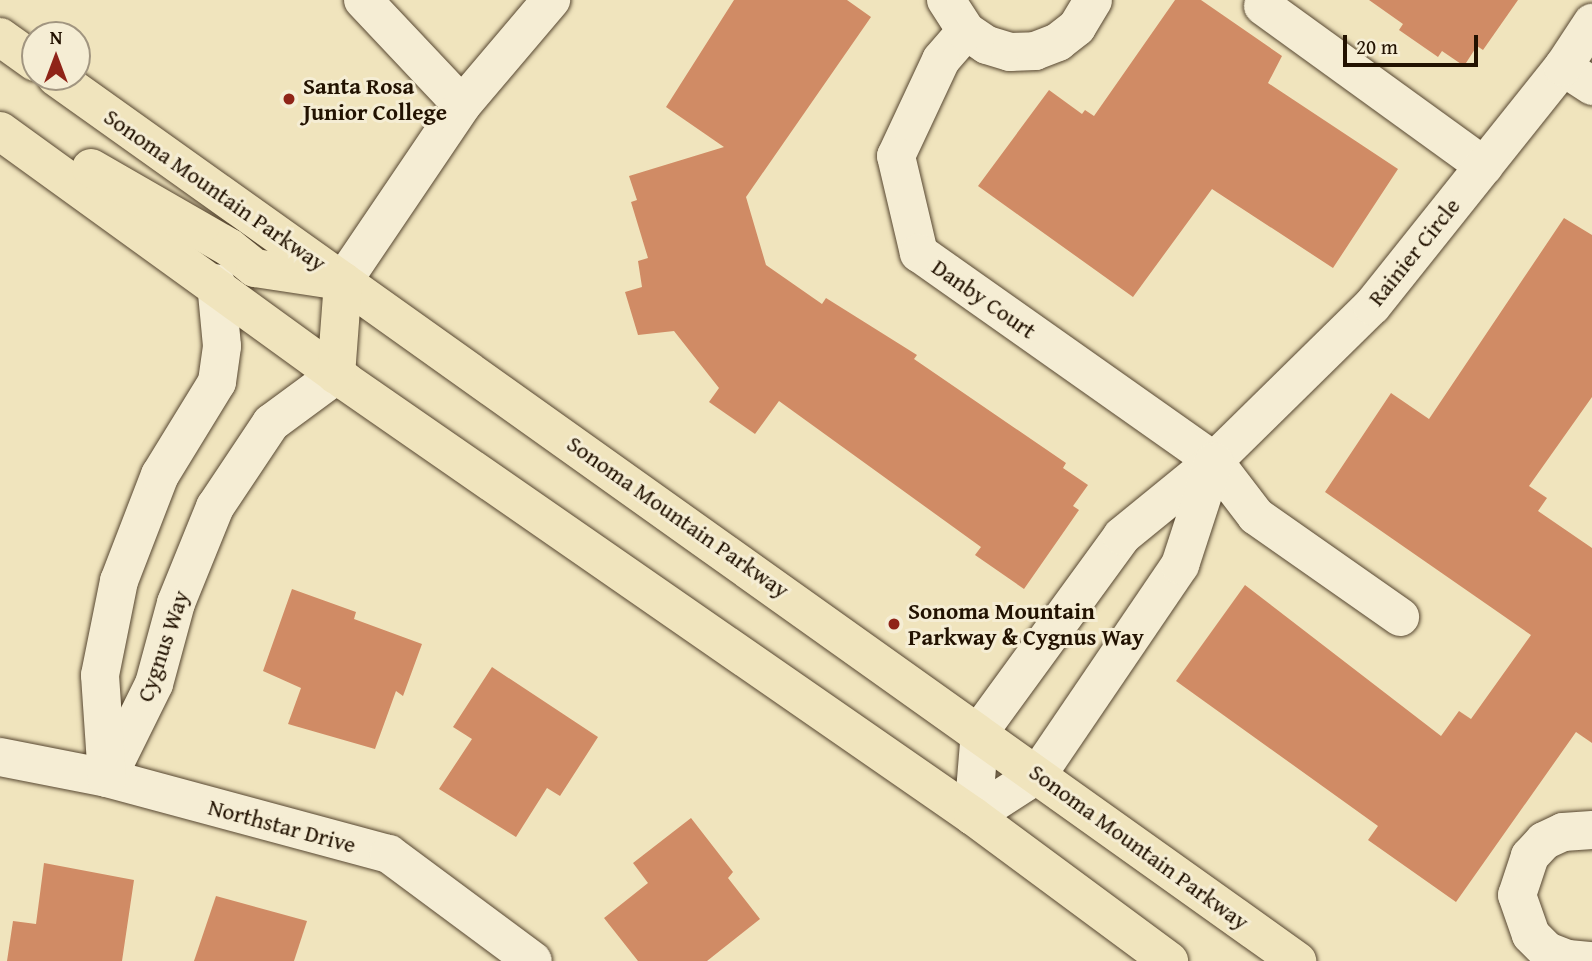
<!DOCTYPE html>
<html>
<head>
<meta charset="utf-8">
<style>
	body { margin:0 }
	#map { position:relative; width:1592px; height:961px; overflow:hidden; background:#f0e4bd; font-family:"Gentium Book Plus",serif }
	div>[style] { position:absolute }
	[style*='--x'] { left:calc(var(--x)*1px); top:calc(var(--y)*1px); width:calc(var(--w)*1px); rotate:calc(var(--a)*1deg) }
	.building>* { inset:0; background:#d08b65 }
	.roads { filter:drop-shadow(0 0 2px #564630) drop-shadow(0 0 2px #564630) }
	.minor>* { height:38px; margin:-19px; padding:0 19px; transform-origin:19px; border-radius:19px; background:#f5edd4 }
	.major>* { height:38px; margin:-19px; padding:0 19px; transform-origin:19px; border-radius:19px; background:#f0e4bd }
	.dots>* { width:19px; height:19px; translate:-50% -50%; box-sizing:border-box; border:4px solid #f5edd4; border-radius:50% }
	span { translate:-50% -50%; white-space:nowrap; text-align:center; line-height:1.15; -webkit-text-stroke:6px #f5edd4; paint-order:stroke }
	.poi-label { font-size:23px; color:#221201; font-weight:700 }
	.left { translate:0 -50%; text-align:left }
	.street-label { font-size:23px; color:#221201 }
	.north { position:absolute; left:21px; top:21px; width:70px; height:70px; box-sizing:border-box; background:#f5edd4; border:2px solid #a19580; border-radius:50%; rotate:0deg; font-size:19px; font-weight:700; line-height:28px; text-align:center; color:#221201 }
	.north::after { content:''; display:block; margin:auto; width:24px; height:32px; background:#8f2418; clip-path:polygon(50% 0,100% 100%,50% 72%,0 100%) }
	.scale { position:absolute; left:1343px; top:35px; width:135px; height:32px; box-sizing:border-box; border:4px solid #221201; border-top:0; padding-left:9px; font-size:21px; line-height:24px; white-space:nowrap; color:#221201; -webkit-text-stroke:5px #f5edd4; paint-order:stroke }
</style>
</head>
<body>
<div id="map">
	<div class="building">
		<i style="clip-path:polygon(734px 0,847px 0,871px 17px,746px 197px,766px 265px,822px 304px,826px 298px,917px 355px,914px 359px,1066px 463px,1063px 468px,1088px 485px,1073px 506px,1079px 510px,1024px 589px,975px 555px,981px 547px,779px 401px,755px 434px,709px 402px,719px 388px,674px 331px,638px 335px,625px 292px,642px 287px,638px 261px,648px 258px,631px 202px,637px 200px,629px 176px,724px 147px,666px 107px)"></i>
		<i style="clip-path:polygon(1175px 0,1201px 0,1282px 56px,1268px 83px,1398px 169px,1333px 268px,1212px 189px,1133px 297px,978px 186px,1049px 90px,1082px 114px,1085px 110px,1094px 116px)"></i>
		<i style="clip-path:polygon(1369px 0,1518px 0,1483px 50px,1477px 46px,1464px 66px,1442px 51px,1438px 57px,1399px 30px,1403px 24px)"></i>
		<i style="clip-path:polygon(1564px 218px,1592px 235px,1592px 397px,1529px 486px,1547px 498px,1538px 511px,1592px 548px,1592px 743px,1576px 732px,1456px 902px,1368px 840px,1378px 826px,1176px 681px,1245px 585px,1441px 736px,1459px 711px,1471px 719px,1531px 635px,1325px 492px,1391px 393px,1429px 419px)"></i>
		<i style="clip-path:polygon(292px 589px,356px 612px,354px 619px,422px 644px,403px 696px,396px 691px,375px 749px,288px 724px,301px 688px,263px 671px)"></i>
		<i style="clip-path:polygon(492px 667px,598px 737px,560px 796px,547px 788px,516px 837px,439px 789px,472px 739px,453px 727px)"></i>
		<i style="clip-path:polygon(691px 818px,733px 872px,728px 878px,760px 919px,707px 961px,638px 961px,604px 918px,648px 883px,633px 863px)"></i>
		<i style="clip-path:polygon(44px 863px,134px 880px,122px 961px,7px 961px,13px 921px,36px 924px)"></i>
		<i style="clip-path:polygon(216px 896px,307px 921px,294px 961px,194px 961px)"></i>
	</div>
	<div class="roads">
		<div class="minor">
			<i style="--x:363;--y:0;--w:144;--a:46.7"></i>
			<i style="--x:946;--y:0;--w:37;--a:57"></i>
			<i style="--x:966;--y:31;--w:25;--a:34"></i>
			<i style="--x:987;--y:45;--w:24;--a:17"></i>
			<i style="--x:1010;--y:52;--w:25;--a:-2"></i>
			<i style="--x:1035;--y:51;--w:25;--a:-21"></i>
			<i style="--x:1058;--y:42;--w:24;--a:-38"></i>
			<i style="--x:1077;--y:27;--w:31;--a:-59"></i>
			<i style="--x:1263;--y:6;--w:273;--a:35.9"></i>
			<i style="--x:966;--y:31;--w:38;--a:131"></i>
			<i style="--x:941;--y:60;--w:106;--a:115.1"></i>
			<i style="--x:896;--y:156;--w:100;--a:76.7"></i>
			<i style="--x:919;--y:253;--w:361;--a:35.2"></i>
			<i style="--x:1214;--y:461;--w:69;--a:52.6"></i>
			<i style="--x:1256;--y:516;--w:176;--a:35"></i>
			<i style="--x:1563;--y:67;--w:35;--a:33"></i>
			<i style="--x:343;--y:281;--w:212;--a:-55.9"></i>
			<i style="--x:462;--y:105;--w:138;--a:-49.7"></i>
			<i style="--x:0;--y:757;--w:109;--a:11.1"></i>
			<i style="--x:107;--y:778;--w:292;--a:15.1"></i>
			<i style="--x:389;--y:854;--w:179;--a:36.6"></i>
			<i style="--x:108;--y:777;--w:104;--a:-63.7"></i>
			<i style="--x:154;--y:684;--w:84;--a:-74.8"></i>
			<i style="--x:176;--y:603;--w:104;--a:-67.9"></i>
			<i style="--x:215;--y:507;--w:101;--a:-56.3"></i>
			<i style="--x:271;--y:423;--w:81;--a:-36.4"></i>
			<i style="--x:107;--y:778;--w:103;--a:-93.9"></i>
			<i style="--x:100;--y:675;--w:96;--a:-78.6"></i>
			<i style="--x:119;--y:581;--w:114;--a:-68.9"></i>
			<i style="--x:160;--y:475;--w:109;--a:-58.5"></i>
			<i style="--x:217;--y:382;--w:36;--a:-82"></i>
			<i style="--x:222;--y:346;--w:63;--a:-95.4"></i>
			<i style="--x:973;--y:816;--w:85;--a:-85.3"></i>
			<i style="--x:980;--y:731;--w:241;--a:-53.9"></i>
			<i style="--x:1122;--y:536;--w:119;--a:-39.2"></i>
			<i style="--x:1214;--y:461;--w:221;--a:-44.5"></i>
			<i style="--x:1372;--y:306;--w:306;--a:-51.4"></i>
			<i style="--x:1563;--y:67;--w:53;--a:-56.6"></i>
			<i style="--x:973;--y:816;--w:77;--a:-32.9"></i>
			<i style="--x:1038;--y:774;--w:253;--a:-55.8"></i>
			<i style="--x:1180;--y:565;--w:109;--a:-71.9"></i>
			<i style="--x:1592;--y:830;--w:29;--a:176"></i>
			<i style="--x:1563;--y:832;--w:21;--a:155"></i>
			<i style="--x:1544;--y:841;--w:21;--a:133"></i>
			<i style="--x:1530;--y:856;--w:41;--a:108.4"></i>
			<i style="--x:1517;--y:895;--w:42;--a:70.7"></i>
			<i style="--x:1531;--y:935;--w:23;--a:45"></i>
			<i style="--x:1547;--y:951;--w:22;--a:21"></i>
			<i style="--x:1568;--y:959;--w:24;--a:5"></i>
		</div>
		<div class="major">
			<i style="--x:0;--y:37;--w:43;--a:35.5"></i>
			<i style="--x:56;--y:77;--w:1524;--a:35.46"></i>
			<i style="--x:0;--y:131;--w:426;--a:35.9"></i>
			<i style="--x:345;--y:381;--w:764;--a:34.71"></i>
			<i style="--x:973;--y:816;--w:244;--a:36.5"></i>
			<i style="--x:91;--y:168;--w:160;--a:29.9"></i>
			<i style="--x:230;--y:248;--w:32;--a:39"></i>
			<i style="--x:255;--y:268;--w:80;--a:8.6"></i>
			<i style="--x:336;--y:375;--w:94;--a:-85.7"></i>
		</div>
	</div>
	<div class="dots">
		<i style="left:289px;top:99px;background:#8f2418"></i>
		<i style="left:894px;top:624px;background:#8f2418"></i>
	</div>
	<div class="poi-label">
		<span class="left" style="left:303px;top:99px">Santa Rosa<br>Junior College</span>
		<span class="left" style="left:908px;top:624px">Sonoma Mountain<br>Parkway &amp; Cygnus Way</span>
	</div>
	<div class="street-label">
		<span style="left:215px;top:190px;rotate:35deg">Sonoma Mountain Parkway</span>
		<span style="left:1414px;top:252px;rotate:-51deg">Rainier Circle</span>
		<span style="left:984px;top:299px;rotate:35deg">Danby Court</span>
		<span style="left:678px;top:517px;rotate:35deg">Sonoma Mountain Parkway</span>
		<span style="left:163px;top:646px;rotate:-71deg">Cygnus Way</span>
		<span style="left:282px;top:826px;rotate:15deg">Northstar Drive</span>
		<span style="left:1139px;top:847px;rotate:36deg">Sonoma Mountain Parkway</span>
	</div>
	<div class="north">N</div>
	<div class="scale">20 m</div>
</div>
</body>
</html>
